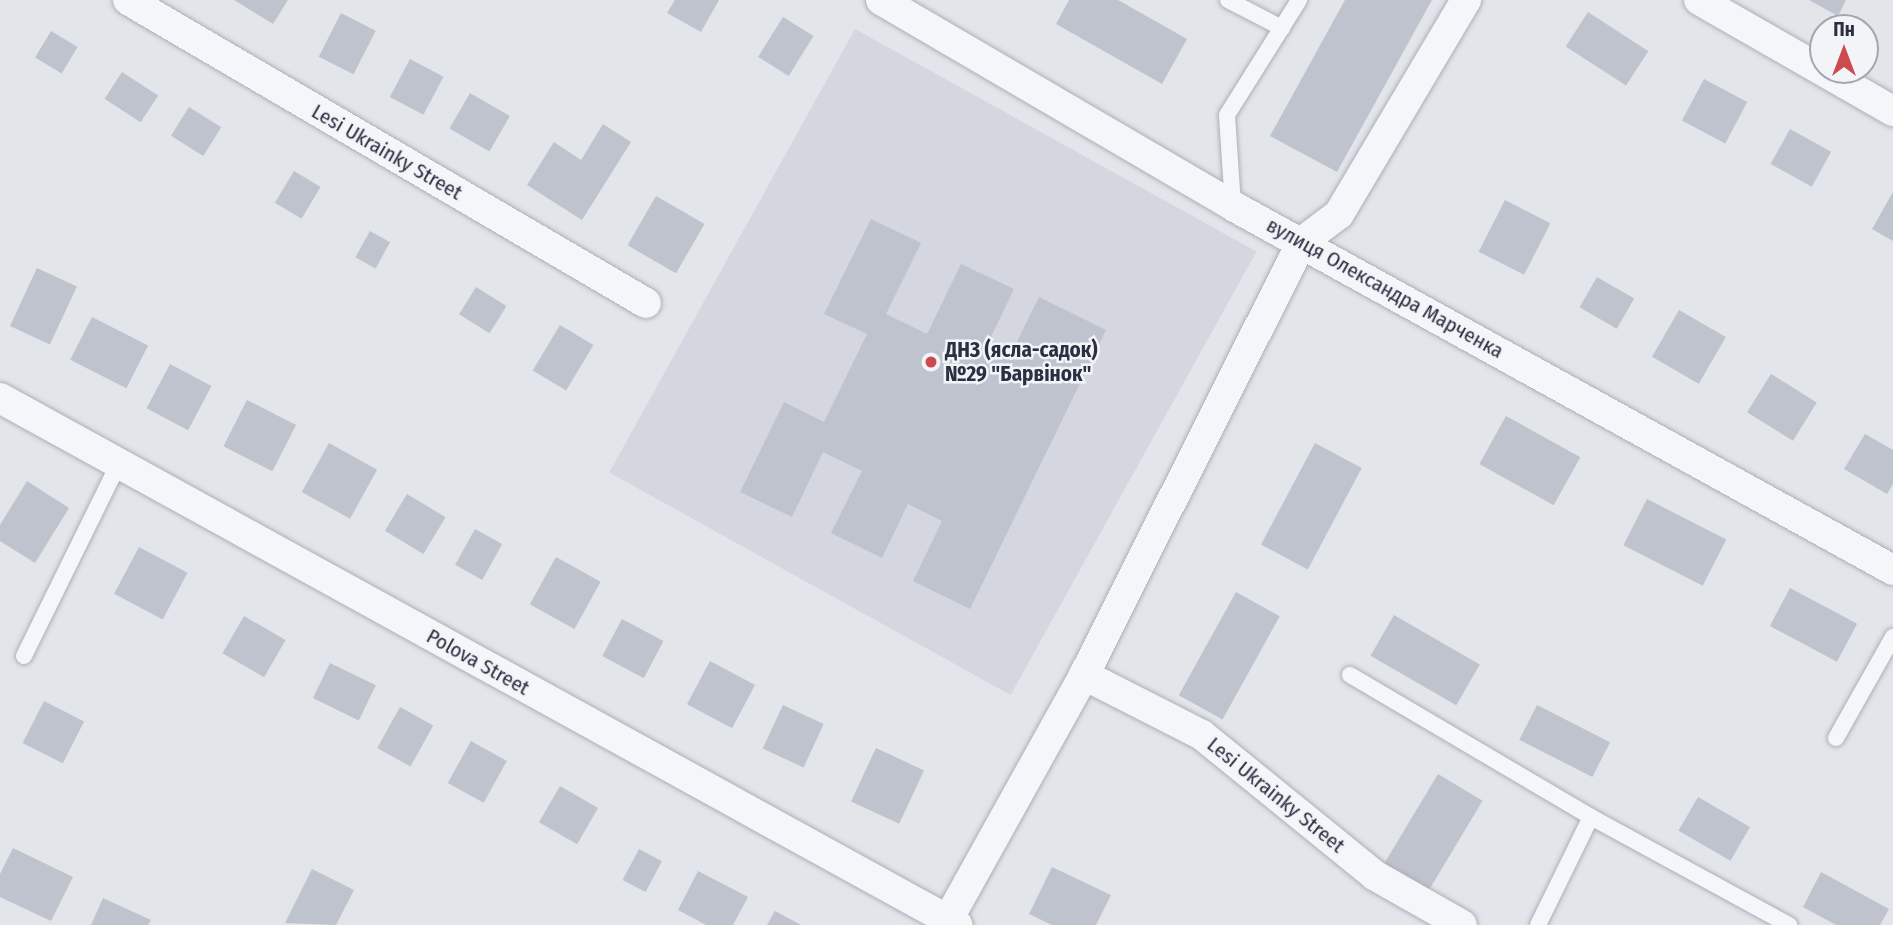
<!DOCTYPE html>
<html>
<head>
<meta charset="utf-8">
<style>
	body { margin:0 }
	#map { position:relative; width:1893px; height:925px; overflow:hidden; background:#e2e5ea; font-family:"Fira Sans Condensed",sans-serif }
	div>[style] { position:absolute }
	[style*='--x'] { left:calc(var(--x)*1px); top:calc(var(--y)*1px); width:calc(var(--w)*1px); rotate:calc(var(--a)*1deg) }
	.built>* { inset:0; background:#d4d7df; transform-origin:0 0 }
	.building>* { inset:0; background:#bfc3cd; transform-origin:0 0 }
	.roads { filter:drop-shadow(0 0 2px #abafb8) drop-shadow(0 0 2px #abafb8) }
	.lane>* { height:16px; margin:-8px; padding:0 8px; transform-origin:8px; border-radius:8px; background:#f5f6f9 }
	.street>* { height:30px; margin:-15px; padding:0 15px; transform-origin:15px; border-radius:15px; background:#f5f6f9 }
	.dots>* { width:19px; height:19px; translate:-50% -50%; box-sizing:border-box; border:4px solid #f2f4f8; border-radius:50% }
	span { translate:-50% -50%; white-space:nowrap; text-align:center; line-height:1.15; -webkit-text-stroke:5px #f2f4f8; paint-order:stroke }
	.street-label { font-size:21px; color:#2a3042 }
	.poi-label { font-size:21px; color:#2a3042; font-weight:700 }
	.left { translate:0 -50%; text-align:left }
	.north { position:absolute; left:1809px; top:14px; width:70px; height:70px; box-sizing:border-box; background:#f2f4f8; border:2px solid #a2a6af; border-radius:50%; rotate:0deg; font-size:19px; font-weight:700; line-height:28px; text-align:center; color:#2a3042 }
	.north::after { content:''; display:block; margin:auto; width:24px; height:32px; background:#cd4a50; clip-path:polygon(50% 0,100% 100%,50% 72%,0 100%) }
</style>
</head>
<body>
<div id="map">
	<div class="built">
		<i style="left:855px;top:29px;width:459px;height:507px;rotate:29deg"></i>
	</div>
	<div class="building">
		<i style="clip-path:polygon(234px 0,288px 0,273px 24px)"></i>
		<i style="clip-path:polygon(675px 0,719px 0,701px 32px,667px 13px)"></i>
		<i style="clip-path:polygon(1069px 0,1118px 0,1187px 39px,1162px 84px,1056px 24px)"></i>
		<i style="clip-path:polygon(1345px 0,1432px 0,1337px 172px,1270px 136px)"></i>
		<i style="clip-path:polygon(1809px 0,1846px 0,1838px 16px)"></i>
		<i style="left:1588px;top:12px;width:72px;height:41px;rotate:33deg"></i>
		<i style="left:341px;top:13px;width:39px;height:49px;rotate:27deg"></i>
		<i style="left:783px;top:17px;width:36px;height:47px;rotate:32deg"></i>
		<i style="left:51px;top:31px;width:31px;height:31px;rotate:31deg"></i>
		<i style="left:410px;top:59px;width:38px;height:43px;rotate:28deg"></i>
		<i style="left:122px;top:72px;width:43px;height:32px;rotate:33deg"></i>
		<i style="left:1704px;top:79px;width:49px;height:47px;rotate:28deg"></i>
		<i style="left:470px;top:93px;width:46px;height:41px;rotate:30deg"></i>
		<i style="left:189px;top:107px;width:38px;height:34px;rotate:32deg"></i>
		<i style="clip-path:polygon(603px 124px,631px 142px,582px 220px,527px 185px,554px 142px,581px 160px)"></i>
		<i style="left:1790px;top:129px;width:47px;height:40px;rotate:29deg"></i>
		<i style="left:294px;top:171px;width:31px;height:37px;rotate:31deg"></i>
		<i style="clip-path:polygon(1893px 192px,1893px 241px,1872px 229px)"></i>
		<i style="left:656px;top:196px;width:56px;height:57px;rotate:30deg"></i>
		<i style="left:1505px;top:200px;width:51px;height:58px;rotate:27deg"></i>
		<i style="clip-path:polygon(871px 219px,921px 243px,886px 314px,927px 334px,961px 264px,1014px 289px,988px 343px,1011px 354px,1039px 297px,1106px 330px,970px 609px,913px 581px,942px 521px,908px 504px,882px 558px,831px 533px,862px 471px,823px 452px,792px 517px,740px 492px,784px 402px,824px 422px,867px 334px,824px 314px)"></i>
		<i style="left:370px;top:231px;width:23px;height:30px;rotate:29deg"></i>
		<i style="left:37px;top:268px;width:44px;height:64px;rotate:25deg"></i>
		<i style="left:1597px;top:277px;width:43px;height:35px;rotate:30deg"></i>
		<i style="left:476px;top:287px;width:36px;height:32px;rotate:32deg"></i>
		<i style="left:1679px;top:310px;width:54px;height:54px;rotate:30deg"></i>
		<i style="left:92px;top:317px;width:63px;height:48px;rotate:27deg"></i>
		<i style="left:560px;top:325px;width:39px;height:53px;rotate:31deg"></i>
		<i style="left:170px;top:364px;width:47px;height:50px;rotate:28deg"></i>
		<i style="left:1771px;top:374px;width:54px;height:45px;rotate:32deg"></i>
		<i style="left:247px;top:400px;width:55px;height:52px;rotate:27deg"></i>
		<i style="left:1506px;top:416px;width:85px;height:55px;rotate:29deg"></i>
		<i style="clip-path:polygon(1865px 434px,1893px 450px,1893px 484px,1887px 494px,1844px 469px)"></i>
		<i style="left:329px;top:443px;width:55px;height:56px;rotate:29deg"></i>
		<i style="left:1315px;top:443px;width:53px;height:115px;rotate:28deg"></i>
		<i style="clip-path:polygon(27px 481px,69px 508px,35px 563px,0 541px,0 525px)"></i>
		<i style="left:407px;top:494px;width:45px;height:43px;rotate:31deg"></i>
		<i style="left:1647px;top:499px;width:89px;height:52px;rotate:27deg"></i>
		<i style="left:475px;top:529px;width:31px;height:41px;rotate:29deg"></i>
		<i style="left:139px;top:547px;width:55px;height:53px;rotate:28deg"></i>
		<i style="left:556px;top:557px;width:51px;height:54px;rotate:29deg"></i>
		<i style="left:1790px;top:588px;width:76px;height:43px;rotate:28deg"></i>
		<i style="left:1236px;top:592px;width:50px;height:118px;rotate:29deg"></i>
		<i style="left:1394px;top:615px;width:99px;height:47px;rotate:30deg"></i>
		<i style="left:244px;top:616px;width:48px;height:43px;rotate:30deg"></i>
		<i style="left:622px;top:619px;width:47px;height:42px;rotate:28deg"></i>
		<i style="left:710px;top:661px;width:51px;height:49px;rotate:28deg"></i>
		<i style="left:330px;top:663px;width:51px;height:39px;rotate:26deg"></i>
		<i style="left:44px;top:701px;width:45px;height:47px;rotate:27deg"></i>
		<i style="left:783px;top:705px;width:45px;height:48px;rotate:25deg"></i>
		<i style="left:1537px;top:705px;width:82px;height:39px;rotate:27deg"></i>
		<i style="left:400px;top:707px;width:38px;height:47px;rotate:29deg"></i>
		<i style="left:471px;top:741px;width:41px;height:48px;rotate:29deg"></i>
		<i style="left:876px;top:748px;width:53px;height:59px;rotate:25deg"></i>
		<i style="left:1438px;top:774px;width:52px;height:104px;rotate:31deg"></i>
		<i style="left:560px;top:786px;width:44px;height:42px;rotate:30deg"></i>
		<i style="left:1698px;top:797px;width:60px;height:39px;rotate:30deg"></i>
		<i style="clip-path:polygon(13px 848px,73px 877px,51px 921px,0 897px,0 874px)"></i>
		<i style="left:639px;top:849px;width:26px;height:35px;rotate:28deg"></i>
		<i style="clip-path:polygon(1052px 867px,1111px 895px,1096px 925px,1052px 925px,1029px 914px)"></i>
		<i style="clip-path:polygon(312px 869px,354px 890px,336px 925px,285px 923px)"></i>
		<i style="clip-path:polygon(698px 871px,748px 897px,733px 925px,706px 925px,678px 910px)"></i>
		<i style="clip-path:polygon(1821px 872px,1889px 909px,1880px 925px,1836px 925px,1803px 907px)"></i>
		<i style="clip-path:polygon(103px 898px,151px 920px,148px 925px,91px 925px)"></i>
		<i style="clip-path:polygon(775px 911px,801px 925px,767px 925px)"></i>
	</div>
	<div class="roads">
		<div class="lane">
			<i style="--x:1228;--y:0;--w:61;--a:27.4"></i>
			<i style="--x:1233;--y:206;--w:91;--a:-93.8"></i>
			<i style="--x:1227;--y:115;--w:136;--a:-57.9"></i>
			<i style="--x:24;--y:656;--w:213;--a:-63.8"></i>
			<i style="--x:1350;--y:675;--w:280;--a:30.5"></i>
			<i style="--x:1591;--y:817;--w:226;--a:28.6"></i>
			<i style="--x:1836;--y:738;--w:116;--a:-60.6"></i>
			<i style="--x:1538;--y:925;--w:120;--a:-63.9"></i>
		</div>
		<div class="street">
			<i style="--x:128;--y:0;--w:600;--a:30.33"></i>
			<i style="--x:881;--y:0;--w:408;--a:30.3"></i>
			<i style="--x:1233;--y:206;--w:754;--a:28.88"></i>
			<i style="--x:1699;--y:0;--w:224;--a:29.8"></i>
			<i style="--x:0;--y:398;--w:1093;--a:28.84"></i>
			<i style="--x:1084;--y:675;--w:132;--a:27"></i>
			<i style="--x:1202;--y:735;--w:222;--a:39.1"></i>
			<i style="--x:1374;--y:875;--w:101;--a:29.6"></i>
			<i style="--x:945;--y:925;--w:286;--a:-60.9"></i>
			<i style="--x:1084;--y:675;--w:485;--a:-63.3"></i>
			<i style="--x:1302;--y:242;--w:46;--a:-37.1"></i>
			<i style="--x:1339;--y:214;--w:249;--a:-59.3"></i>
		</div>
	</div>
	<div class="dots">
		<i style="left:931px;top:362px;background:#cd4a50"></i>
	</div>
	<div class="street-label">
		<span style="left:387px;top:152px;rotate:30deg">Lesi Ukrainky Street</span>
		<span style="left:1385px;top:288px;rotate:29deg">вулиця Олександра Марченка</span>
		<span style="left:478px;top:662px;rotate:29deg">Polova Street</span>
		<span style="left:1276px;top:795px;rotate:39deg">Lesi Ukrainky Street</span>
	</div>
	<div class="poi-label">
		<span class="left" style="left:945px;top:362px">ДНЗ (ясла-садок)<br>№29 "Барвінок"</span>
	</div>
	<div class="north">Пн</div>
</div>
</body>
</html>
